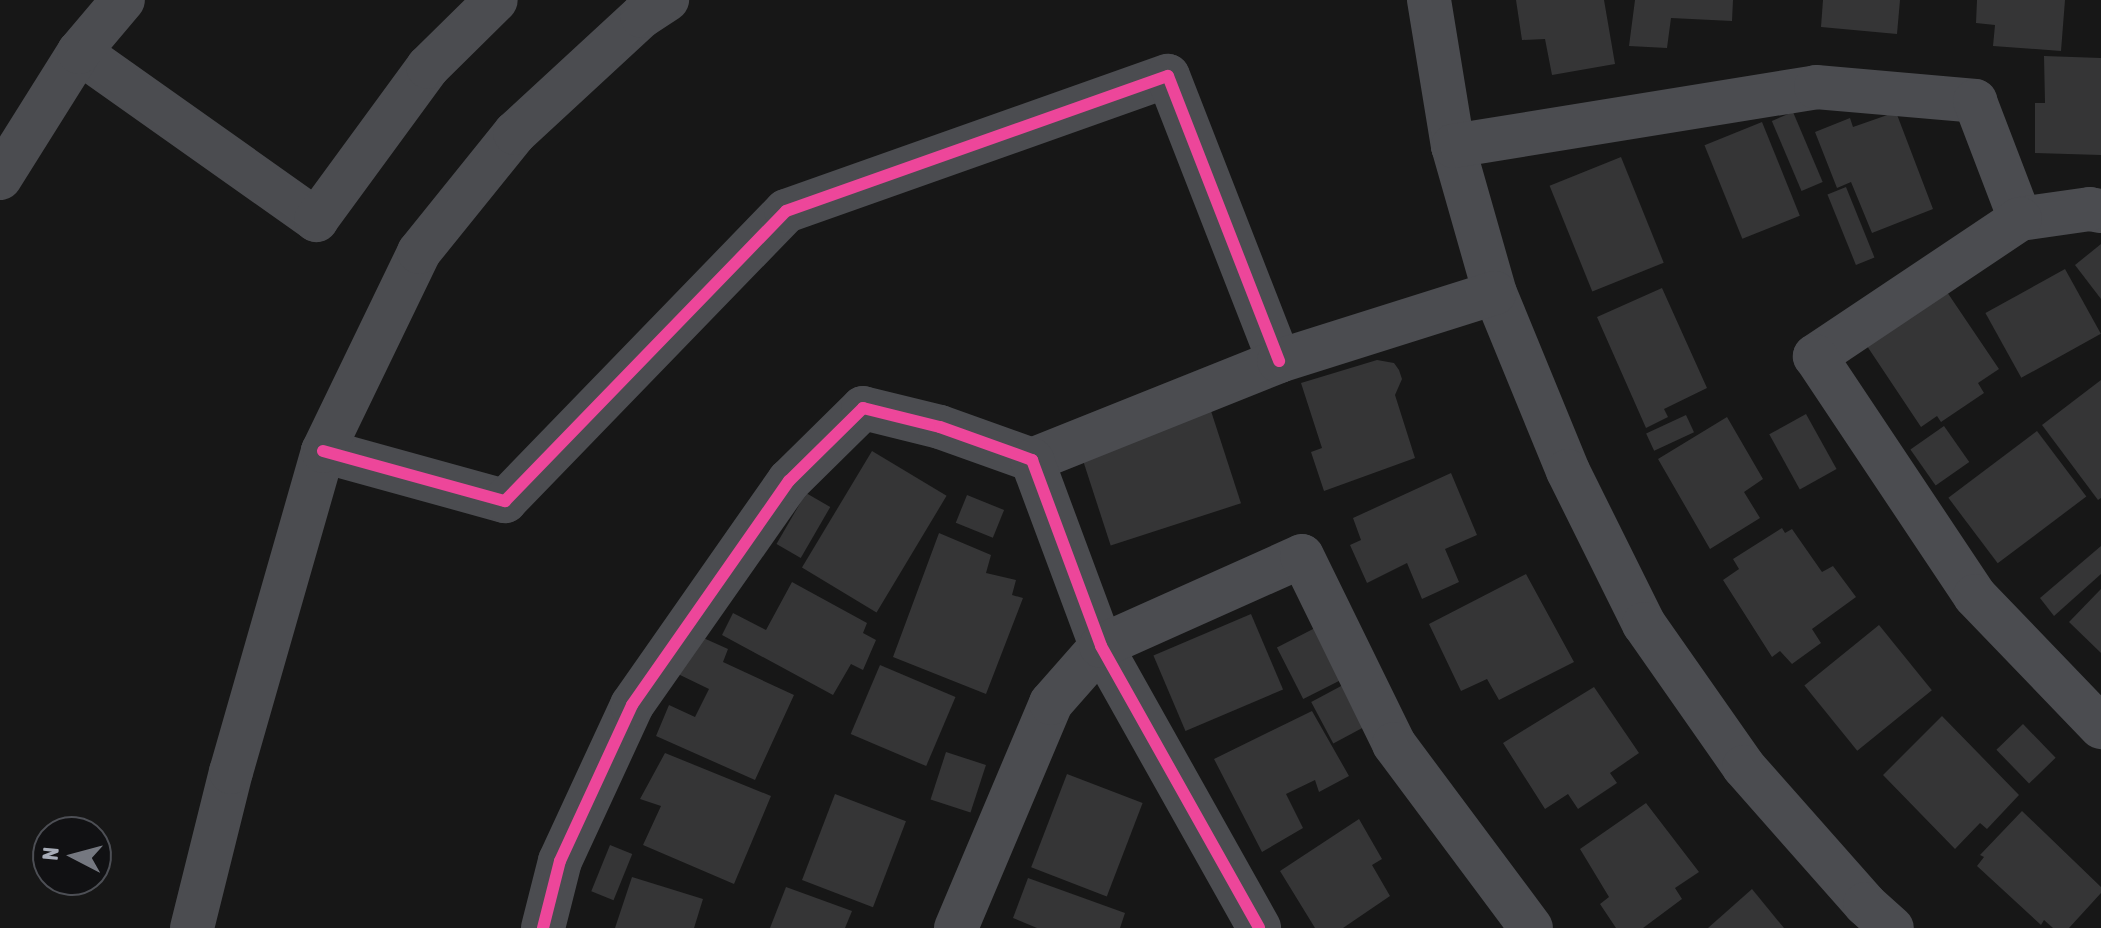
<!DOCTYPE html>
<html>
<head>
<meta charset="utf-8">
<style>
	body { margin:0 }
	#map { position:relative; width:2101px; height:928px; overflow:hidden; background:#171717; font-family:"Asap Condensed",sans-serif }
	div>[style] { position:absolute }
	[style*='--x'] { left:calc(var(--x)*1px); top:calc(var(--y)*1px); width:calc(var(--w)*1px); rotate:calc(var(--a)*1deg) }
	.building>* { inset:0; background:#353536; transform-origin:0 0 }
	.minor>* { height:44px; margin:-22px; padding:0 22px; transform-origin:22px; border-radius:22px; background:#4b4c50 }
	.cycleway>* { height:12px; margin:-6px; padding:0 6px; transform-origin:6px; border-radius:6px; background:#ed469a }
	span { translate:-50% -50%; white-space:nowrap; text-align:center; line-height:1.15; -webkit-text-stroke:6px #111113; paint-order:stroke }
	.north { position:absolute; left:32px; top:816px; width:80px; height:80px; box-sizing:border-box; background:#111113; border:2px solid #4d4f55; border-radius:50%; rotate:276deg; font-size:22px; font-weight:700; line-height:32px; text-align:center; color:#a8adb8 }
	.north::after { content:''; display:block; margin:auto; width:28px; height:36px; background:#757880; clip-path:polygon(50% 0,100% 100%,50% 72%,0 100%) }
</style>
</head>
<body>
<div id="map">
	<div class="building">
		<i style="clip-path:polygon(1516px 0,1604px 0,1615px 64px,1552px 75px,1545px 39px,1522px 40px)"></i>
		<i style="clip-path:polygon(1635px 0,1733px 0,1732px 21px,1671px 18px,1667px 48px,1629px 46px)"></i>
		<i style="clip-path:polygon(1823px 0,1900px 0,1897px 34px,1821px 27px)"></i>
		<i style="clip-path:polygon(1977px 0,2065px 0,2061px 51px,1993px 46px,1995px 25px,1976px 23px)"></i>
		<i style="clip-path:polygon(2044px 56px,2101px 58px,2101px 155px,2035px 153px,2035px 103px,2045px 103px)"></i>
		<i style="left:1793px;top:112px;width:76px;height:23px;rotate:67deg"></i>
		<i style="clip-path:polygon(1896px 112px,1933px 209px,1872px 233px,1851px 182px,1837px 188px,1815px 132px,1850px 118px,1853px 127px)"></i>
		<i style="left:1762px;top:122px;width:101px;height:62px;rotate:68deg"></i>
		<i style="left:1621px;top:157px;width:114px;height:77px;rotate:68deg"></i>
		<i style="left:1846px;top:187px;width:76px;height:20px;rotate:68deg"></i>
		<i style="clip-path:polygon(2101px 244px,2101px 299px,2075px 265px)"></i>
		<i style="left:2065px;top:269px;width:74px;height:91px;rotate:61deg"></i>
		<i style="clip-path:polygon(1662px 288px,1707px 388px,1664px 409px,1668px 417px,1646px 428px,1597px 317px)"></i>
		<i style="clip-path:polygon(1947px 292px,1999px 369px,1978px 383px,1984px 393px,1941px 422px,1937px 416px,1921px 427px,1867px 346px)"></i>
		<i style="clip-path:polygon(1377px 360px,1394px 363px,1399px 370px,1402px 379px,1395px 395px,1415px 458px,1324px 491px,1311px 452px,1322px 448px,1301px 383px)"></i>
		<i style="clip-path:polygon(2101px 380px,2101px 498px,2098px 500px,2042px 425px)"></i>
		<i style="left:1211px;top:411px;width:97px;height:137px;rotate:72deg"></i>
		<i style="left:1806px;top:414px;width:63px;height:42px;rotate:61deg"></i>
		<i style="left:1686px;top:415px;width:19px;height:44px;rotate:65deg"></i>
		<i style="clip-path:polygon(1727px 417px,1763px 479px,1744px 492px,1760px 518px,1710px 549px,1658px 459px)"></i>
		<i style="left:1944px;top:426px;width:44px;height:41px;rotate:55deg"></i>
		<i style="left:2037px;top:431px;width:82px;height:111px;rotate:53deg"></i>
		<i style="left:872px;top:451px;width:87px;height:136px;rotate:31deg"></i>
		<i style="clip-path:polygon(1451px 473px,1477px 535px,1445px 549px,1459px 582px,1422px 599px,1407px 563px,1367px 583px,1350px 545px,1361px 540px,1353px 518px)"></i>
		<i style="left:806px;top:493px;width:28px;height:59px;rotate:30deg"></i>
		<i style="left:967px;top:495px;width:40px;height:30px;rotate:22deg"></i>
		<i style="clip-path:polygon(1782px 528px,1785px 533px,1792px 529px,1822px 572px,1833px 566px,1856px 597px,1812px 629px,1821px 643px,1792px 664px,1780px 651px,1772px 657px,1723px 580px,1739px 569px,1733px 559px)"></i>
		<i style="clip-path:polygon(939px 533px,991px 555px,986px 573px,1016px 580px,1012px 595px,1023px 598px,986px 694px,893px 657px)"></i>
		<i style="clip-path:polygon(2101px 546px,2101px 574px,2054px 616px,2040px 598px)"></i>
		<i style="clip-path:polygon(1526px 574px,1574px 662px,1499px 700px,1487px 679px,1461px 691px,1429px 624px)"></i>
		<i style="clip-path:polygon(792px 582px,867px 623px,863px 633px,876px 640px,863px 670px,851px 664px,833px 695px,722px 635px,733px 613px,766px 630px)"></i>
		<i style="clip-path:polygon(2101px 589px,2101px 653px,2069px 622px)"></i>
		<i style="left:1251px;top:614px;width:82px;height:106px;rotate:67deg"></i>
		<i style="left:1879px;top:625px;width:84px;height:96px;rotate:51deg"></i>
		<i style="left:1317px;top:627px;width:58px;height:45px;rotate:63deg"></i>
		<i style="clip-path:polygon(699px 636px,728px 649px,723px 662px,794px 695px,755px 780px,656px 736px,669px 705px,695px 717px,709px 689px,678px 674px)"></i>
		<i style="left:880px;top:665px;width:82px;height:75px;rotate:23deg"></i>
		<i style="left:1343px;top:685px;width:47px;height:36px;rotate:62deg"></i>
		<i style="clip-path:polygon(1594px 687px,1639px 753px,1610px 773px,1617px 783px,1578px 809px,1568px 794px,1545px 809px,1503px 743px)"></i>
		<i style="clip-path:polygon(1312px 711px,1349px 776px,1319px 792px,1315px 780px,1286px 794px,1303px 828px,1262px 852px,1214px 759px)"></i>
		<i style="clip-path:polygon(1942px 716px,2019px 795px,1987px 829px,1980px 823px,1955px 849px,1883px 775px)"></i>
		<i style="left:2023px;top:724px;width:47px;height:37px;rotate:46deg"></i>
		<i style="left:946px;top:752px;width:42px;height:50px;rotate:18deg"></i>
		<i style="clip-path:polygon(665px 753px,771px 796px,734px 884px,643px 845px,661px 806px,640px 799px)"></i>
		<i style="left:1067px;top:774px;width:81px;height:100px;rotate:21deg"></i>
		<i style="left:835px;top:794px;width:76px;height:92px;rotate:21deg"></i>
		<i style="clip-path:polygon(1646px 803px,1699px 872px,1675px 888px,1682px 899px,1643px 928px,1616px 928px,1600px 904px,1609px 897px,1580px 849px)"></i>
		<i style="clip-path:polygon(2022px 811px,2101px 887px,2101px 893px,2069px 928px,2053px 928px,2044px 920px,2041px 925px,1977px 866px,1984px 857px,1980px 855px)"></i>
		<i style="clip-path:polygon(1359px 819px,1382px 859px,1372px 865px,1390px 896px,1343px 928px,1315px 928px,1280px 871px)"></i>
		<i style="left:610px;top:845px;width:24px;height:50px;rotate:22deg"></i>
		<i style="clip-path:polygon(632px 877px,703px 899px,694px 928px,615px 928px)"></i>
		<i style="clip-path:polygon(1028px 878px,1125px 913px,1120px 928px,1037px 928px,1013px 918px)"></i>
		<i style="clip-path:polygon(786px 887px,852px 911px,845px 928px,770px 928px)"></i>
		<i style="clip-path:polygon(1752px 889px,1784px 928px,1708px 928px)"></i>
	</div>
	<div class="minor">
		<i style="--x:1429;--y:0;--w:148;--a:80.7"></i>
		<i style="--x:1453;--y:146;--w:153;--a:74.1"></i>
		<i style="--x:1495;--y:293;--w:192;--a:67.7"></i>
		<i style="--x:1568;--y:471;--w:171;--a:63.6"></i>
		<i style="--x:1644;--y:624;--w:174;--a:55"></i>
		<i style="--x:1744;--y:767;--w:183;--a:48.5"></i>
		<i style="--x:1865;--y:904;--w:36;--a:42"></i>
		<i style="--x:79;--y:52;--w:291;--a:35.3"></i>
		<i style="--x:316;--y:220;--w:190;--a:-53.8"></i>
		<i style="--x:428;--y:67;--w:95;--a:-44.6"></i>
		<i style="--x:1453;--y:146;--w:368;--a:-9.2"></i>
		<i style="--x:1816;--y:87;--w:160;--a:5"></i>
		<i style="--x:1975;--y:101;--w:126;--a:69.1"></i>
		<i style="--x:0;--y:178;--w:149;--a:-57.9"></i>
		<i style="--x:79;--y:52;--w:68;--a:-49.8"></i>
		<i style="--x:2101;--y:211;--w:11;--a:-170"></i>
		<i style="--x:2090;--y:209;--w:71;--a:171.9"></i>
		<i style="--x:2020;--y:219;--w:247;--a:146.2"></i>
		<i style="--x:1815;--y:356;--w:288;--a:56.3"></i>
		<i style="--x:1975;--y:596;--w:182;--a:46.1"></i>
		<i style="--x:323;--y:451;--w:189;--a:15.4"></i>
		<i style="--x:505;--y:501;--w:404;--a:-45.9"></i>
		<i style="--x:786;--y:211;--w:405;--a:-19.5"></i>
		<i style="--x:1168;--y:76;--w:306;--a:68.7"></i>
		<i style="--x:1032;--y:460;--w:266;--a:-21.8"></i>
		<i style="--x:1279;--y:361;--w:226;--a:-17.5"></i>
		<i style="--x:192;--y:928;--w:161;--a:-76"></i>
		<i style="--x:231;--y:772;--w:334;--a:-74"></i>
		<i style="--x:323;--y:451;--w:221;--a:-64.2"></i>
		<i style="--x:419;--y:252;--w:153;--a:-51.1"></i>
		<i style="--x:515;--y:133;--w:173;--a:-42.7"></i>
		<i style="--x:642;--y:16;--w:30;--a:-33"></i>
		<i style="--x:543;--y:928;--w:69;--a:-75.8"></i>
		<i style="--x:560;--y:861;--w:172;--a:-65.2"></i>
		<i style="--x:632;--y:705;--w:274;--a:-55"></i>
		<i style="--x:789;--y:481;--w:104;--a:-44.6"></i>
		<i style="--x:863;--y:408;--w:79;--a:13.9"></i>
		<i style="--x:940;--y:427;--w:98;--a:19.7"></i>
		<i style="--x:1032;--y:460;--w:198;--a:69.6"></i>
		<i style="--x:1101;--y:646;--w:323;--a:60.7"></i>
		<i style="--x:956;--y:928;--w:244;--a:-67.1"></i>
		<i style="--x:1051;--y:703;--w:76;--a:-48.7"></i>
		<i style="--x:1101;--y:646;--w:220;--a:-24.1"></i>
		<i style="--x:1302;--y:556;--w:209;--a:63.9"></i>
		<i style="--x:1394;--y:744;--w:229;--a:53.3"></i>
	</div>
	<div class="cycleway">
		<i style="--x:323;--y:451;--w:189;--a:15.4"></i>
		<i style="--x:505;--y:501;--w:404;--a:-45.9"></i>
		<i style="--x:786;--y:211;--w:405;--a:-19.5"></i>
		<i style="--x:1168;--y:76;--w:306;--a:68.7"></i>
		<i style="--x:543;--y:928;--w:69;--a:-75.8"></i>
		<i style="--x:560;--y:861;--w:172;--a:-65.2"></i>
		<i style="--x:632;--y:705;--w:274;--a:-55"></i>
		<i style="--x:789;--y:481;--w:104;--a:-44.6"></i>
		<i style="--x:863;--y:408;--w:79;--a:13.9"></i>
		<i style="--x:940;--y:427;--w:98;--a:19.7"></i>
		<i style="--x:1032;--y:460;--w:198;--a:69.6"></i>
		<i style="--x:1101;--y:646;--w:323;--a:60.7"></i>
	</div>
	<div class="north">N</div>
</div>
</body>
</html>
